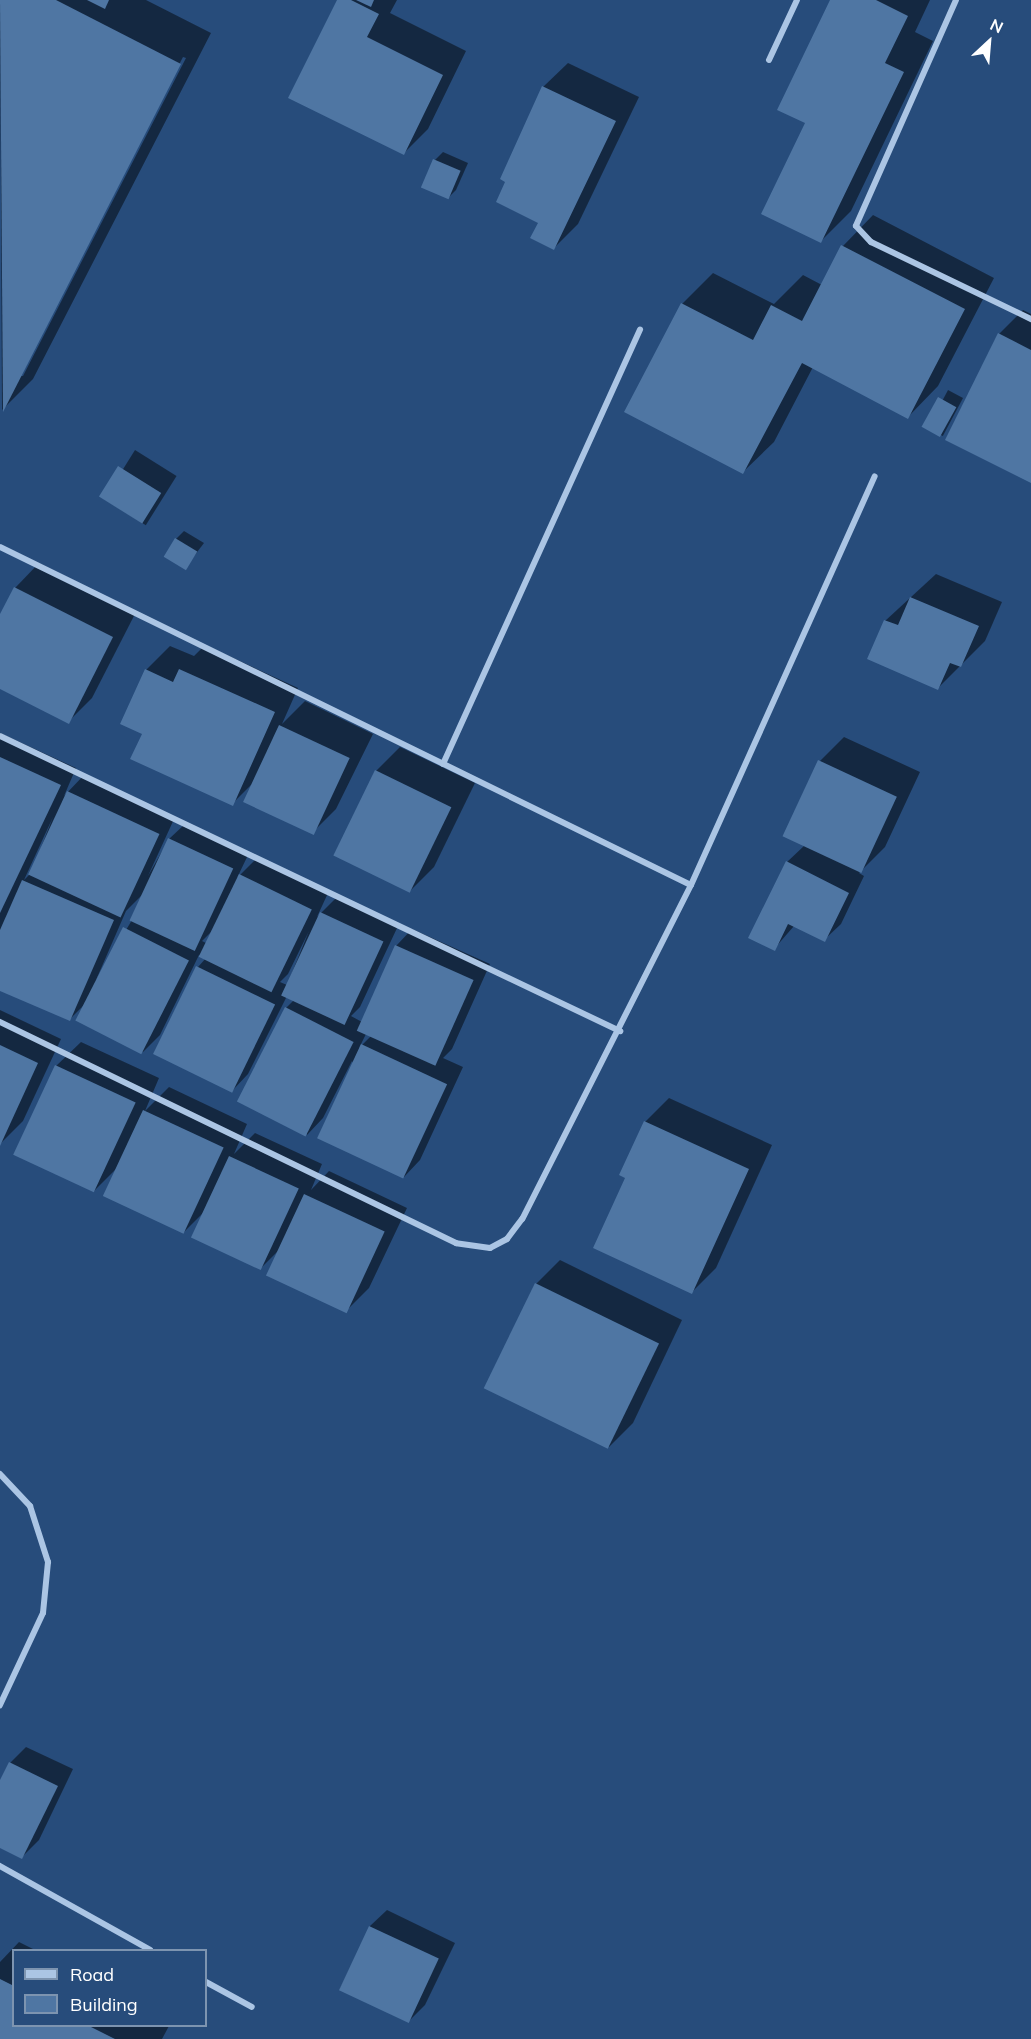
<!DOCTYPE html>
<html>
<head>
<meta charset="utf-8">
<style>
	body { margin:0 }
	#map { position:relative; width:1031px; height:2039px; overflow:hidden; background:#274c7b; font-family:Mulish,sans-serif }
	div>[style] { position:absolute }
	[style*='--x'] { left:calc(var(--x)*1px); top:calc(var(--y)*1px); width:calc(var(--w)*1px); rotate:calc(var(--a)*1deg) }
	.shadow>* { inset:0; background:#0007; transform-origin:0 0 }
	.building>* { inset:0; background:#4f76a3; transform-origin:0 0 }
	.street>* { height:6px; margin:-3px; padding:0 3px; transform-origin:3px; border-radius:3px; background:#abc5e4 }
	span { translate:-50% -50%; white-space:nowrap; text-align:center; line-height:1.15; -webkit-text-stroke:4.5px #274c7b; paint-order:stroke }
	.legend { position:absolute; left:12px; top:1949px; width:195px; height:78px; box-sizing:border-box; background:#274c7b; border:2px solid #7d94b0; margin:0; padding:8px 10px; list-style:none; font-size:18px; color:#fff }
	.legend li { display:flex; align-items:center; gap:12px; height:30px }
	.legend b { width:30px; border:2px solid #7d94b0 }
	.north { position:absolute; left:959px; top:12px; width:60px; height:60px; -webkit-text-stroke:4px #274c7b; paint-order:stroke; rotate:26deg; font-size:16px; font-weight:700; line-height:24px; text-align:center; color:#fff }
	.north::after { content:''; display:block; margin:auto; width:21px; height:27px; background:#fff; clip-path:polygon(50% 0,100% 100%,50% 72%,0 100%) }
</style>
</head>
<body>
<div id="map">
	<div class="shadow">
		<i style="clip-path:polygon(evenodd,0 0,146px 0,211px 33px,33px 379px,2px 410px,0 0,183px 57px,186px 58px,23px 376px,20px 376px,183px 57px)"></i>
		<i style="clip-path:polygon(339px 0,397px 0,390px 13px,466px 51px,428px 129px,404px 153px)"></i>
		<i style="clip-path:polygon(832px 0,930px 0,915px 32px,933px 41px,851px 211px,820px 242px)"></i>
		<i style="clip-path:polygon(568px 63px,639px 97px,578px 224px,554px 248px,543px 87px)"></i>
		<i style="clip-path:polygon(443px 152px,468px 163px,456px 190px,448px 198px,435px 160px)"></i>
		<i style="clip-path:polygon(873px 215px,994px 278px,938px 386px,908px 417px,813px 367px,774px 442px,743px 472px,626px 412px,682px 304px,713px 273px,774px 304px,803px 275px,822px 285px,843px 246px)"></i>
		<i style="clip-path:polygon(1023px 310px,1031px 314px,1031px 481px,999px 334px)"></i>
		<i style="left:948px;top:390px;width:17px;height:43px;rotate:28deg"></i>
		<i style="left:135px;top:450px;width:49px;height:58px;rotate:32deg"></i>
		<i style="clip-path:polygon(184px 531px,204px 543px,185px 568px,176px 539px)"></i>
		<i style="clip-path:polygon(39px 563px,136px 612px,92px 698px,68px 722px,0 687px,0 618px,15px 588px)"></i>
		<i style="clip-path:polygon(936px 574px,1002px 602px,985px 641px,938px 688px,885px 621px)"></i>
		<i style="clip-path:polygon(205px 645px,298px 688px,282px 724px,305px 701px,373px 734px,336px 809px,312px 833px,251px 785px,232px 804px,144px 733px,146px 670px,170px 646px,194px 656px)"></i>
		<i style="clip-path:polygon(evenodd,0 733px,76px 768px,64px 796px,84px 775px,175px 817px,148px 876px,169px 839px,186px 823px,249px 853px,237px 878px,257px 858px,328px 893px,317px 917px,337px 897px,398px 926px,360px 1007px,351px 1016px,362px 1022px,396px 946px,412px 929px,490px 964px,452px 1049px,443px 1058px,463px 1067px,420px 1160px,404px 1177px,352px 1061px,323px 1118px,307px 1135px,286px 1008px,294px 1000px,287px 996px,248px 1074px,232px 1091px,155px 1054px,198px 967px,206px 958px,199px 955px,160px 1035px,143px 1052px,89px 1000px,69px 1020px,0 989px,0 733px,53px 817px,31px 873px,24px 880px,53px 817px,0 733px,142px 895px,132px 920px,96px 980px,126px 911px,142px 895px,0 733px,309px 931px,287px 985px,280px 982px,288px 974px,309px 931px,0 733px,211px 932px,206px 943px,202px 941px,211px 932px,0 733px,366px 1034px,371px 1036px,359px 1048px,366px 1034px)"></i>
		<i style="clip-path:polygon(844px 737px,920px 772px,885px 847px,859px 873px,864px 876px,841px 924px,824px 940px,794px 926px,774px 949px,787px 862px,805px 845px,820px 761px)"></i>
		<i style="clip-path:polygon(400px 747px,475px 783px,434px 867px,410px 891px,376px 771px)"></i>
		<i style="clip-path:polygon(0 1010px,61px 1039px,23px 1121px,0 1144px)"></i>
		<i style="clip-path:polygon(81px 1042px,159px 1078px,145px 1111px,169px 1087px,247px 1124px,234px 1154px,255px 1133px,322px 1164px,311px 1190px,329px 1171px,407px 1208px,369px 1288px,345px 1312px,279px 1250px,260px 1269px,204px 1212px,184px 1232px,118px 1167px,94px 1191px,56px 1066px)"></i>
		<i style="clip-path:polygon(669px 1098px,772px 1145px,716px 1268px,692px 1292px,627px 1177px,645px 1122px)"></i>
		<i style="clip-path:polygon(560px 1260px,682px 1320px,633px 1423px,609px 1447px,536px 1284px)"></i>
		<i style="clip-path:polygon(26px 1747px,73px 1769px,39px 1840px,22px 1857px,0 1846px,0 1784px,10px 1763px)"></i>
		<i style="clip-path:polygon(387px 1910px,455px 1943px,425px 2005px,408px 2022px,340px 1989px,370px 1926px)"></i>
		<i style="clip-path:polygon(19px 1942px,35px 1950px,14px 1950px,14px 2026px,169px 2026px,162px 2039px,0 2039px,0 1962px)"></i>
	</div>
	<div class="building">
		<i style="clip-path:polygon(0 0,56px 0,181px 64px,3px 412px)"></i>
		<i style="clip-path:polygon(87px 0,109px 0,105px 9px)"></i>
		<i style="clip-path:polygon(337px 0,351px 0,379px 14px,367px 37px,443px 75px,404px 155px,288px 98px)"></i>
		<i style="clip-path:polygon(356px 0,374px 0,371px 7px)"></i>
		<i style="clip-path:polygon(830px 0,876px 0,908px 16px,885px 63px,904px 72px,821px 243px,761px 214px,805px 123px,777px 110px)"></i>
		<i style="clip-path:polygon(542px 86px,616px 121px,554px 250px,530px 238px,538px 223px,496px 202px,505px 182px,500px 179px)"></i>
		<i style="left:433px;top:159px;width:30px;height:31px;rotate:23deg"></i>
		<i style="clip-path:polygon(841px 245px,965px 309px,908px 419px,802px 363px,743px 474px,624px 412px,681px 303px,753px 340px,771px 305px,802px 321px)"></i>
		<i style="clip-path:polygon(998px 333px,1031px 350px,1031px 483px,945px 440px)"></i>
		<i style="left:938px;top:397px;width:21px;height:34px;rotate:29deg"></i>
		<i style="left:118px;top:466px;width:51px;height:36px;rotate:32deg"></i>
		<i style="left:175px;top:538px;width:26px;height:22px;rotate:31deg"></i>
		<i style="clip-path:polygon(14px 587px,113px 637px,69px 724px,0 689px,0 614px)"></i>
		<i style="clip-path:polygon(910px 597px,979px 626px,961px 667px,950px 663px,938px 690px,867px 659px,884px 620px,898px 625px)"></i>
		<i style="clip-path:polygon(145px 669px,173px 682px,179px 669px,275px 712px,233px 806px,130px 759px,142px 734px,120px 724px)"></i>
		<i style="left:279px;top:725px;width:78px;height:85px;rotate:25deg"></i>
		<i style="clip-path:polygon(0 757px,61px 785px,0 913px)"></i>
		<i style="left:818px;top:760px;width:87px;height:84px;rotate:25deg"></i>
		<i style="left:375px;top:770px;width:85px;height:95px;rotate:26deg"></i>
		<i style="left:67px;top:791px;width:102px;height:92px;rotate:25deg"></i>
		<i style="left:168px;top:838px;width:72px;height:91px;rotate:25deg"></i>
		<i style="clip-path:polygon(786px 861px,849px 893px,825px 942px,788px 924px,775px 951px,748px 938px)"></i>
		<i style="left:239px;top:874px;width:81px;height:92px;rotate:26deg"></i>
		<i style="clip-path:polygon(22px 880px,114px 920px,70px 1021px,0 991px,0 930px)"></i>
		<i style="left:320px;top:912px;width:70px;height:92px;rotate:25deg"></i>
		<i style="left:123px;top:927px;width:74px;height:105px;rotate:27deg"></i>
		<i style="left:395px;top:945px;width:86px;height:94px;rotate:24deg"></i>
		<i style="left:196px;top:966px;width:88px;height:98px;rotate:26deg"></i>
		<i style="left:285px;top:1007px;width:77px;height:106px;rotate:27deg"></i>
		<i style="left:361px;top:1044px;width:95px;height:104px;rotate:25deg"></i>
		<i style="clip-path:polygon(0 1045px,38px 1063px,0 1146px)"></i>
		<i style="left:55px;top:1065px;width:89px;height:99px;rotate:25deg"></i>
		<i style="left:143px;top:1110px;width:89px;height:95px;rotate:25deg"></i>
		<i style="clip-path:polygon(644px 1121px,749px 1169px,692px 1294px,593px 1248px,625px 1178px,619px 1175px)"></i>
		<i style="left:229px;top:1156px;width:77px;height:90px;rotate:25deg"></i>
		<i style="left:304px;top:1194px;width:89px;height:90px;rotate:25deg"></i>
		<i style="left:535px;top:1283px;width:138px;height:117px;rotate:26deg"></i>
		<i style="clip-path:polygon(9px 1762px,58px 1786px,22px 1859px,0 1848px,0 1780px)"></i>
		<i style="left:369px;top:1926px;width:77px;height:71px;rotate:25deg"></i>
		<i style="clip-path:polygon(0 1979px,14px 1986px,14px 2026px,89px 2026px,115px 2039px,0 2039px)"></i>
	</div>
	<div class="street">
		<i style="--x:956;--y:0;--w:247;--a:113.9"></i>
		<i style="--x:856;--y:226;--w:22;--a:47"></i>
		<i style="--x:871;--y:242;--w:178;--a:25.7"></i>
		<i style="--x:769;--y:60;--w:66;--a:-65"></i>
		<i style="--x:0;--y:547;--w:769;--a:26.07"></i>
		<i style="--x:691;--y:885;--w:374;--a:116.8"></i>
		<i style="--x:522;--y:1219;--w:25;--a:127"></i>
		<i style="--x:507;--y:1239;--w:19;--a:152"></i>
		<i style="--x:490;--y:1248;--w:34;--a:-172"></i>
		<i style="--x:456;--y:1243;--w:507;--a:-154.14"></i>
		<i style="--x:0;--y:736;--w:687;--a:25.45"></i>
		<i style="--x:443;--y:764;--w:477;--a:-65.6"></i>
		<i style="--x:691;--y:885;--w:448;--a:-65.8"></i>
		<i style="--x:0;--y:1474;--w:44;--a:46.8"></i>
		<i style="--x:30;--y:1506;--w:59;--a:72.2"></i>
		<i style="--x:48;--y:1562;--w:51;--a:95.6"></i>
		<i style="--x:43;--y:1613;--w:102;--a:115.1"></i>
		<i style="--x:0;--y:1866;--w:172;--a:29.2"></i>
		<i style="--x:206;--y:1982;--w:52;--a:28.5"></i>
	</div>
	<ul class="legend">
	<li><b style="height:8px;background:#abc5e4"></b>Road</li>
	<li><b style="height:16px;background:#4f76a3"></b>Building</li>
	</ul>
	<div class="north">N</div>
</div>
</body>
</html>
